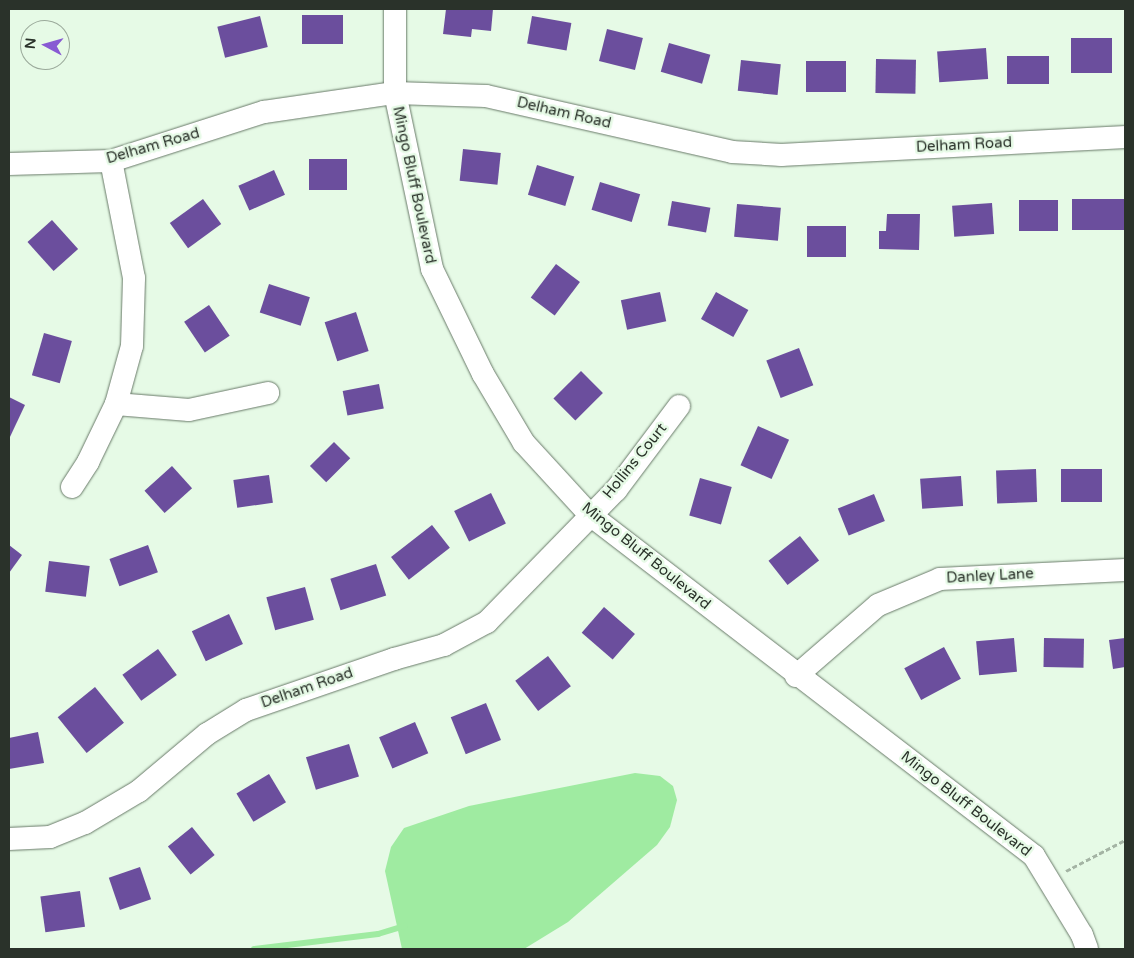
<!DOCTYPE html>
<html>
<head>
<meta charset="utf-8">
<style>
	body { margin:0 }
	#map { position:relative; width:1134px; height:958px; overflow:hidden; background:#e6fae6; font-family:"Varela Round",sans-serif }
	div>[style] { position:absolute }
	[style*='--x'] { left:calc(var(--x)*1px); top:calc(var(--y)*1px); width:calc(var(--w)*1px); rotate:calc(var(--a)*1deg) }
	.water>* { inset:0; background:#9feba1 }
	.stream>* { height:6px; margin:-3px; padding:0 3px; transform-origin:3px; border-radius:3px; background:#9feba1 }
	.building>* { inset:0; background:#6b4e9d; transform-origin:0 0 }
	.path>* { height:3px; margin-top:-1.5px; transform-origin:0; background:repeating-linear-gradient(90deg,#a4b4a4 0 5px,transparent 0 7.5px) }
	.roads { filter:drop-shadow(0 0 1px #697a69) drop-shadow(0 0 1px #697a69) }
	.minor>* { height:22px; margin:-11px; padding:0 11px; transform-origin:11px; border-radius:11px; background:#fff }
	span { translate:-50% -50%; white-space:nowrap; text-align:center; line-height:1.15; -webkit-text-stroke:5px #e6fae6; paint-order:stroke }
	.street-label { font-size:15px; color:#2a322a }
	.frame { position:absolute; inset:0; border:10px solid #2a322a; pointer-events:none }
	.north { position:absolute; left:20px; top:20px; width:50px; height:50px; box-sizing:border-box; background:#e6fae6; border:1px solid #9baa9b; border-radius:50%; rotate:276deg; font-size:14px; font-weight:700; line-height:20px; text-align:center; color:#2a322a }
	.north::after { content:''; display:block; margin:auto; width:18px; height:22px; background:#885ad3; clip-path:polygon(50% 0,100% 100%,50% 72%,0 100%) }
</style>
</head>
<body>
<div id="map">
	<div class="water">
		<i style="clip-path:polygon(635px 773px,660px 776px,673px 786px,677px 800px,670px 827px,657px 845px,568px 922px,524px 949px,402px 949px,385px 871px,391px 847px,404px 828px,469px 806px)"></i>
	</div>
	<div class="stream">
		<i style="--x:254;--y:949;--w:125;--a:-6.9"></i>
		<i style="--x:378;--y:934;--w:28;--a:-17"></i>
	</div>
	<div class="building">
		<i style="clip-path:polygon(446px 9px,493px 9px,491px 31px,472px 29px,471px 37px,443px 34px)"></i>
		<i style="left:302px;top:15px;width:41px;height:29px"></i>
		<i style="left:260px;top:16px;width:32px;height:44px;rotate:76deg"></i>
		<i style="left:532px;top:16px;width:40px;height:28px;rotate:10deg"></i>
		<i style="left:607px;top:29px;width:37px;height:33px;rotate:14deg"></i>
		<i style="left:1071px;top:38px;width:41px;height:35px"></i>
		<i style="left:669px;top:43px;width:43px;height:30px;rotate:16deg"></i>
		<i style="left:986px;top:48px;width:31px;height:49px;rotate:86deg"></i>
		<i style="left:1007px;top:56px;width:42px;height:28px"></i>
		<i style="left:876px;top:59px;width:40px;height:34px;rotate:1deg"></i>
		<i style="left:741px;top:60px;width:40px;height:31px;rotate:6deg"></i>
		<i style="left:806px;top:61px;width:40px;height:31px"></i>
		<i style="left:463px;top:149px;width:38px;height:32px;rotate:6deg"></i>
		<i style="left:309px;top:159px;width:38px;height:31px"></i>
		<i style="left:537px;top:165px;width:39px;height:31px;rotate:17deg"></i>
		<i style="left:274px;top:170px;width:27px;height:39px;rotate:66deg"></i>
		<i style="left:600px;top:182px;width:42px;height:29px;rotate:17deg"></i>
		<i style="left:203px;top:199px;width:31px;height:41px;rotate:54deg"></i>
		<i style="left:1125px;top:199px;width:31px;height:53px;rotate:90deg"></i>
		<i style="left:1019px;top:200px;width:39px;height:31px"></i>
		<i style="left:672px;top:201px;width:39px;height:25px;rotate:10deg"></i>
		<i style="left:992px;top:203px;width:31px;height:40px;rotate:86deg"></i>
		<i style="left:737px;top:204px;width:44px;height:33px;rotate:5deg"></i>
		<i style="clip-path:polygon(887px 214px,920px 214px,919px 250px,879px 249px,879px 231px,886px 231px)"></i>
		<i style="left:52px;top:220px;width:39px;height:33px;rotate:48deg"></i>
		<i style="left:807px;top:226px;width:39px;height:31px"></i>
		<i style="left:556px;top:264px;width:30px;height:42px;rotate:37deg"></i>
		<i style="left:269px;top:284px;width:43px;height:30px;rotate:18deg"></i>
		<i style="left:660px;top:292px;width:30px;height:40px;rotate:78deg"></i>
		<i style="left:716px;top:292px;width:37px;height:31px;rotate:29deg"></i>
		<i style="left:209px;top:305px;width:37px;height:30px;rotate:56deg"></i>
		<i style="left:356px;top:312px;width:41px;height:33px;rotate:72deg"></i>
		<i style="left:44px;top:333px;width:29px;height:44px;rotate:16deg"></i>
		<i style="left:799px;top:348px;width:40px;height:35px;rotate:69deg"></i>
		<i style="left:581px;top:371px;width:31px;height:39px;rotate:45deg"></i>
		<i style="left:379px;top:384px;width:25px;height:37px;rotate:79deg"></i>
		<i style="clip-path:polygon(9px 397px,25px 405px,9px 439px)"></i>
		<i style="left:758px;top:426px;width:34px;height:43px;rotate:24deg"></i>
		<i style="left:334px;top:442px;width:23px;height:34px;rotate:45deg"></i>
		<i style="left:172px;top:466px;width:30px;height:37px;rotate:48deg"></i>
		<i style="left:1036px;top:469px;width:33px;height:40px;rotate:88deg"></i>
		<i style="left:1061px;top:469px;width:41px;height:33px"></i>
		<i style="left:269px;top:475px;width:28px;height:36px;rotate:82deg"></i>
		<i style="left:961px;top:476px;width:30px;height:41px;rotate:86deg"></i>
		<i style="left:700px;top:478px;width:33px;height:39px;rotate:16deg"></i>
		<i style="left:491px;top:493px;width:34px;height:41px;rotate:64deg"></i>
		<i style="left:874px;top:494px;width:29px;height:39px;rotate:68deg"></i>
		<i style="left:432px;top:525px;width:29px;height:52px;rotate:52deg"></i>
		<i style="left:800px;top:536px;width:31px;height:40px;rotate:52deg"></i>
		<i style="clip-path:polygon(9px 545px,22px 555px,9px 573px)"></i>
		<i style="left:148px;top:545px;width:29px;height:41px;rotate:70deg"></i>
		<i style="left:49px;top:561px;width:41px;height:31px;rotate:7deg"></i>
		<i style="left:376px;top:564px;width:33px;height:48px;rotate:72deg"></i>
		<i style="left:305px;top:587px;width:34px;height:40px;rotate:75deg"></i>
		<i style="left:604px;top:607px;width:41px;height:34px;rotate:41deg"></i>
		<i style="left:229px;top:614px;width:33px;height:41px;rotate:65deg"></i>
		<i style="left:1014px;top:638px;width:34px;height:38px;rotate:85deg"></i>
		<i style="left:1044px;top:638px;width:40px;height:29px;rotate:1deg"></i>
		<i style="clip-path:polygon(1125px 638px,1125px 667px,1113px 669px,1109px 640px)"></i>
		<i style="left:944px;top:647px;width:36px;height:45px;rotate:62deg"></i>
		<i style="left:158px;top:649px;width:32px;height:44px;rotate:54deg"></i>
		<i style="left:548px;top:656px;width:38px;height:41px;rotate:53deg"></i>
		<i style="left:95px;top:687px;width:46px;height:48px;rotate:51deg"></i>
		<i style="left:486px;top:703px;width:40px;height:38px;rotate:68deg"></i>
		<i style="left:415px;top:722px;width:34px;height:39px;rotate:67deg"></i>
		<i style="clip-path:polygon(38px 732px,44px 763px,9px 769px,9px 738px)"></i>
		<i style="left:349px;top:744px;width:34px;height:45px;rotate:73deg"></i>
		<i style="left:269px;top:774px;width:33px;height:38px;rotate:59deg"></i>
		<i style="left:192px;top:827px;width:36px;height:31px;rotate:51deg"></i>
		<i style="left:140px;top:867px;width:34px;height:33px;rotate:71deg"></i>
		<i style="left:80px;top:891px;width:36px;height:40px;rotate:82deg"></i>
	</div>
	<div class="path">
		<i style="--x:1066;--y:871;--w:67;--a:-27.7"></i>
	</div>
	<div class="roads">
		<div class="minor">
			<i style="--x:395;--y:9;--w:84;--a:90"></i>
			<i style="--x:395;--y:93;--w:180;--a:78.1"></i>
			<i style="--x:432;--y:269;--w:117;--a:64.1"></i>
			<i style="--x:483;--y:374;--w:80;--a:59.3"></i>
			<i style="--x:524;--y:443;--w:96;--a:47.5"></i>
			<i style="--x:589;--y:514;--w:561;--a:37.54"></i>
			<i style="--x:1034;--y:856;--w:92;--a:58.7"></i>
			<i style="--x:1082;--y:935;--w:15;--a:70"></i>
			<i style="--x:9;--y:164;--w:102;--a:-1.7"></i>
			<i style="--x:111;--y:161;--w:161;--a:-17.8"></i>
			<i style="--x:264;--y:112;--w:132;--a:-8.3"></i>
			<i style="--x:395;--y:93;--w:91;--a:1.9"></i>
			<i style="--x:486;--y:96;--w:252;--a:12.8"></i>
			<i style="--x:732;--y:152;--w:50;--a:3.4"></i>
			<i style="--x:782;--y:155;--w:343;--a:-3"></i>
			<i style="--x:116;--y:404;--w:73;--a:4.7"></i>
			<i style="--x:189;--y:410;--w:81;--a:-12.1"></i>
			<i style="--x:72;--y:487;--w:30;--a:-57"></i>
			<i style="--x:88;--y:462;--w:64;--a:-64.2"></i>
			<i style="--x:116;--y:404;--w:60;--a:-74.6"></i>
			<i style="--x:132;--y:346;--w:68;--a:-88.3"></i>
			<i style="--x:134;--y:278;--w:119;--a:-101.1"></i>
			<i style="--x:796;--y:676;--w:108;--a:-40.9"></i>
			<i style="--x:878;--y:605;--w:67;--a:-22.8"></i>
			<i style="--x:940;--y:579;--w:185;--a:-2.8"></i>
			<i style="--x:9;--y:839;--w:41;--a:-2.8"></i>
			<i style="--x:50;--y:837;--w:38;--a:-22"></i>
			<i style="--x:85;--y:823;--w:63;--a:-30.7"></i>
			<i style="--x:139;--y:791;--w:89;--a:-40"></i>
			<i style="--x:207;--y:734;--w:46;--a:-31.6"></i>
			<i style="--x:246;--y:710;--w:157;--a:-19"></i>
			<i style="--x:394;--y:659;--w:52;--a:-15.6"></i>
			<i style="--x:444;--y:645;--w:49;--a:-28.1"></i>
			<i style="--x:487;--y:622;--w:185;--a:-45.7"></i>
			<i style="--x:616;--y:490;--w:105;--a:-53.1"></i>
		</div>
	</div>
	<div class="street-label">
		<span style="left:564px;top:113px;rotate:13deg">Delham Road</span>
		<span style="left:964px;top:145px;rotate:-3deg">Delham Road</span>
		<span style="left:153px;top:146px;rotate:-16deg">Delham Road</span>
		<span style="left:414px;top:185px;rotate:78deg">Mingo Bluff Boulevard</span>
		<span style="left:635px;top:461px;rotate:-51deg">Hollins Court</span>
		<span style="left:646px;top:556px;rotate:39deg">Mingo Bluff Boulevard</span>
		<span style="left:990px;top:576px;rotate:-3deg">Danley Lane</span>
		<span style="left:307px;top:688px;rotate:-19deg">Delham Road</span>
		<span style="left:966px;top:804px;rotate:38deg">Mingo Bluff Boulevard</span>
	</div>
	<div class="frame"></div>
	<div class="north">N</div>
</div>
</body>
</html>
